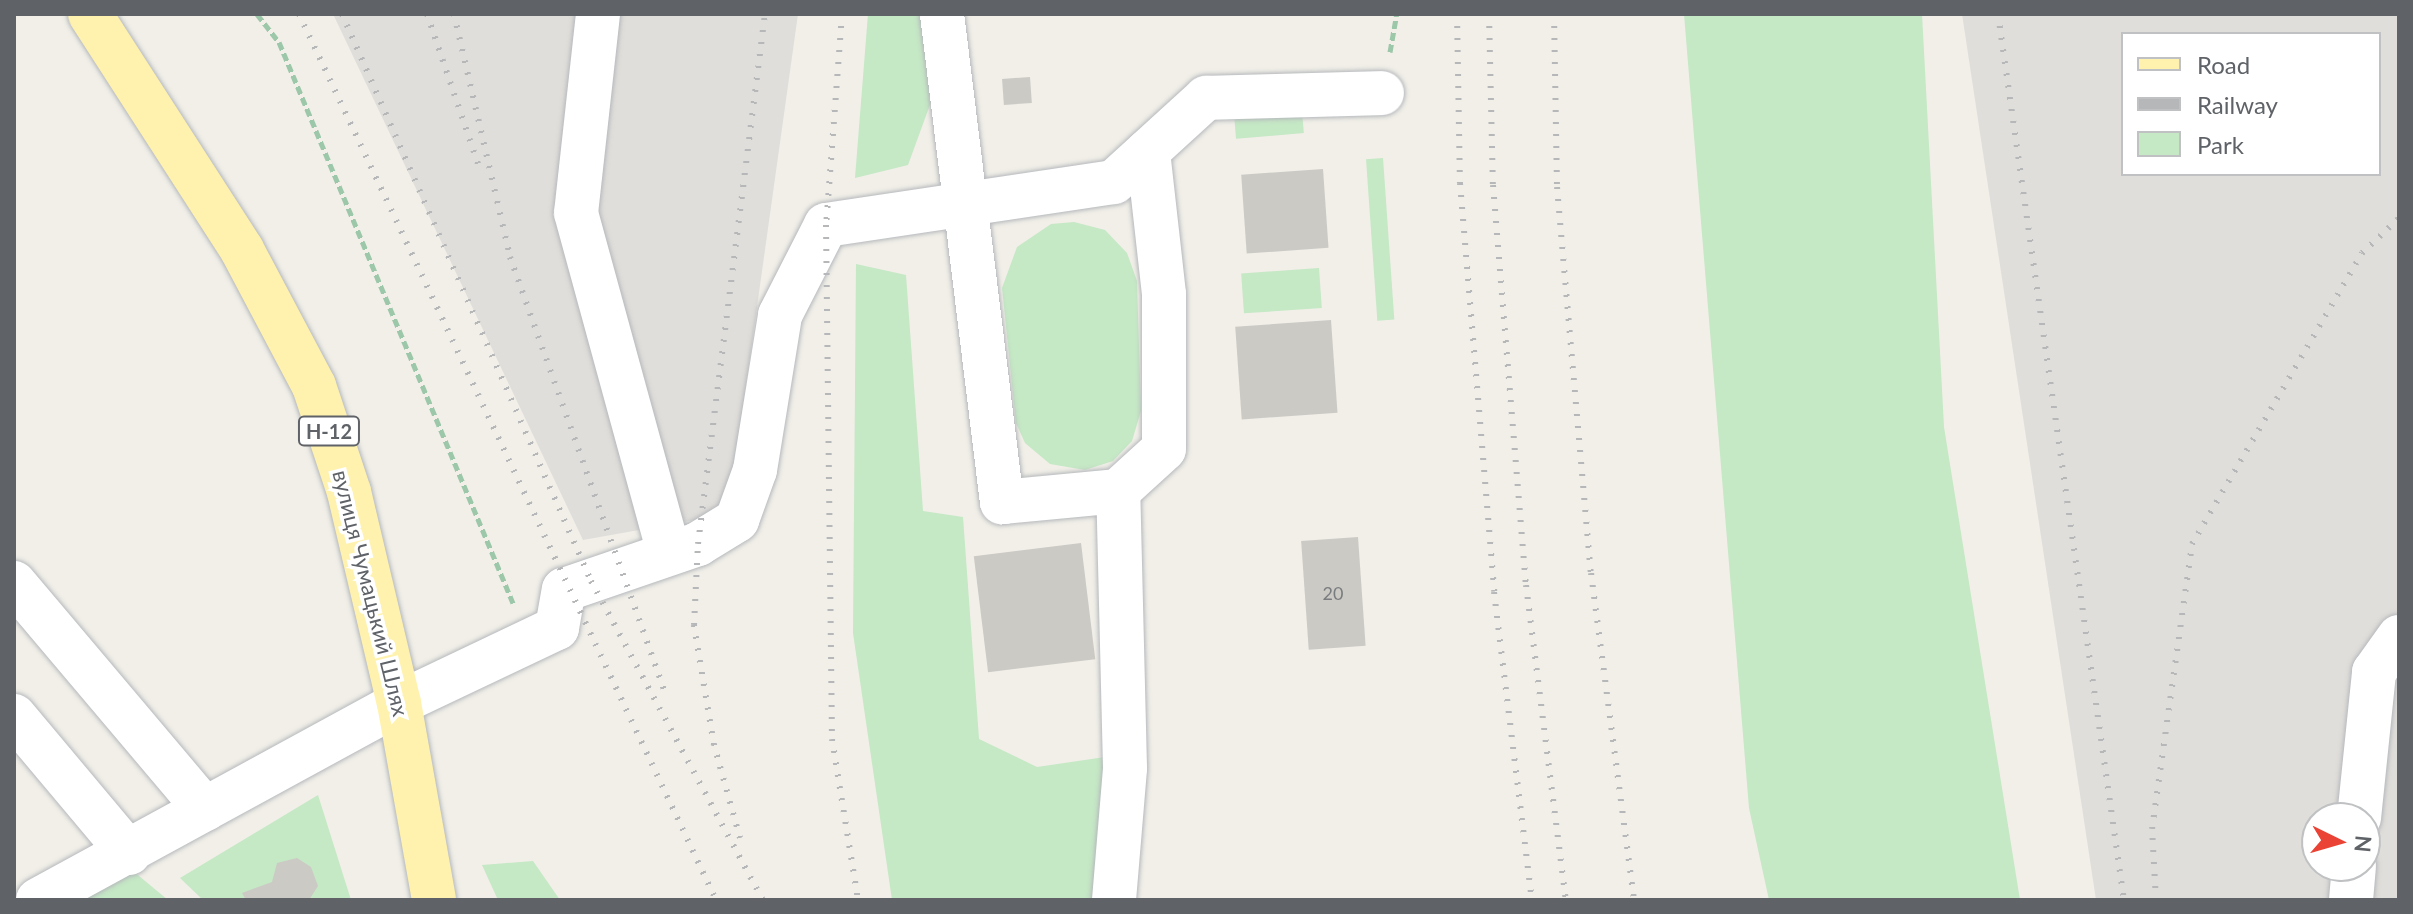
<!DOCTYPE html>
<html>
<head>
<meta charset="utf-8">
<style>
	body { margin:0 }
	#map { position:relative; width:2413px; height:914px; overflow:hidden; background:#f1efe8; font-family:Lato,sans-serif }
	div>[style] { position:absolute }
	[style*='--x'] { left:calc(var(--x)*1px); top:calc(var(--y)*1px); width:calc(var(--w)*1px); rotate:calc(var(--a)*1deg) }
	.industrial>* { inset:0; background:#e0deda }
	.green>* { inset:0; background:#c5e8c5; transform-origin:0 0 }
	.building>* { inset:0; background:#cccac5; transform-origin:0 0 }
	.path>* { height:5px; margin-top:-2.5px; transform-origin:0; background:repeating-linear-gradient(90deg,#9cc7a9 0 8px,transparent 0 12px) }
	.roads { filter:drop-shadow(0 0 2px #b5b8bc) drop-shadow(0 0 2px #b5b8bc) }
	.minor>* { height:44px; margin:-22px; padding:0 22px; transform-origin:22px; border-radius:22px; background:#fff }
	.major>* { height:44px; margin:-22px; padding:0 22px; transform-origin:22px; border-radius:22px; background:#fff2af }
	.rail>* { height:6px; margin-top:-3px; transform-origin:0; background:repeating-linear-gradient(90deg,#b6b7b8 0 2px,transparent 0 12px) }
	span { translate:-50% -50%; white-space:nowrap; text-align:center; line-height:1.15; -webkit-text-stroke:7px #fff; paint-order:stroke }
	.number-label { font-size:18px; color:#7a7d7f }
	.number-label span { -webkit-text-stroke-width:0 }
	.shield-label span { padding:2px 6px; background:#fff; border:2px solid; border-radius:6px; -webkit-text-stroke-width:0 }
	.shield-label { font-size:20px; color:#5f6368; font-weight:700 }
	.street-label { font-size:22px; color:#5f6368 }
	.frame { position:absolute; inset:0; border:16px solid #5f6368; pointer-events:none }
	.legend { position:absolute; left:2121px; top:32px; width:260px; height:144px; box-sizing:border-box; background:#fff; border:2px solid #bfc1c3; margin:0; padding:10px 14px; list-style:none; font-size:24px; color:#5f6368 }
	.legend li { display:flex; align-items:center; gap:16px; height:40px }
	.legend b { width:40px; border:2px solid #bfc1c3 }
	.north { position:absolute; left:2301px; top:802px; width:80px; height:80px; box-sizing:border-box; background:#fff; border:2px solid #bfc1c3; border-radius:50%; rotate:95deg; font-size:22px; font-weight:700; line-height:32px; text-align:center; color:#5f6368 }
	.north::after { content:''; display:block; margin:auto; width:28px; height:36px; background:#ea4335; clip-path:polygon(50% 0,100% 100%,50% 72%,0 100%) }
</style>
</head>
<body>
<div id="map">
	<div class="industrial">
		<i style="clip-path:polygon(333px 14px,798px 14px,728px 514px,583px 540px)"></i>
		<i style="clip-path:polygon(evenodd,1962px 14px,2399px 14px,2399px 900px,2096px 900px,1962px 14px,2123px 34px,2379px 34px,2379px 174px,2123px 174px,2123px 34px,1962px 14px,2317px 818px,2365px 818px,2365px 866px,2317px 866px,2317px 818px)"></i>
	</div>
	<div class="green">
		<i style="clip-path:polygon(868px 14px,928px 14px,939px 80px,908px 165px,855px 178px)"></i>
		<i style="clip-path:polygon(1684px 14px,1922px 14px,1944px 427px,2020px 900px,1769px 900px,1749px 808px)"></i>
		<i style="left:1302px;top:112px;width:21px;height:68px;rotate:85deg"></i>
		<i style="left:1383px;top:158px;width:162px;height:17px;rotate:86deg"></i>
		<i style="clip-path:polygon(1074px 222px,1105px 230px,1127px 253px,1137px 281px,1141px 411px,1132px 441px,1113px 461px,1085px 470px,1050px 464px,1025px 443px,1016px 423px,1002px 288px,1017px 247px,1051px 224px)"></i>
		<i style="clip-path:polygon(856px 264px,906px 275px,923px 511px,963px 517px,979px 739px,1037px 767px,1112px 756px,1102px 900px,892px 900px,853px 633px)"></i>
		<i style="left:1319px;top:268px;width:40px;height:78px;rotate:86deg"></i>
		<i style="clip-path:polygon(318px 795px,351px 900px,203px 900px,180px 878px)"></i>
		<i style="clip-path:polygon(533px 861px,560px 900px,498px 900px,482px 865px)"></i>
		<i style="clip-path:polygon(127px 866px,168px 900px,85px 900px)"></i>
	</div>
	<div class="building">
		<i style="left:1030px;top:77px;width:26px;height:28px;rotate:86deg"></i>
		<i style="left:1323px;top:169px;width:79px;height:82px;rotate:86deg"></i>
		<i style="left:1331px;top:320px;width:93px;height:96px;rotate:86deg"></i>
		<i style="left:1358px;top:537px;width:109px;height:57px;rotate:86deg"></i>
		<i style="left:1081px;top:543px;width:117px;height:108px;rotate:83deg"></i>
		<i style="clip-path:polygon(297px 858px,311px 867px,318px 886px,309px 900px,246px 900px,242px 893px,272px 882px,277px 863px)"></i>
	</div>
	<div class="path">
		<i style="--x:257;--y:14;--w:36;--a:52"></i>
		<i style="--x:279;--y:42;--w:608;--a:67.36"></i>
		<i style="--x:1390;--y:52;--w:39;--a:-80"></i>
	</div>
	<div class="roads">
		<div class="minor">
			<i style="--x:598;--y:14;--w:200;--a:96.3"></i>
			<i style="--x:576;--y:213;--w:352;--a:74.7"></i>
			<i style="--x:942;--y:14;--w:492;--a:83"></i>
			<i style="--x:1002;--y:502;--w:117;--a:-5.4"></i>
			<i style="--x:1118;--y:491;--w:62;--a:-42.4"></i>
			<i style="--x:1164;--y:449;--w:155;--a:-90"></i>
			<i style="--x:1164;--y:294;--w:144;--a:-96.4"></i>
			<i style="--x:14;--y:583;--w:296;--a:49.8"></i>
			<i style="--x:14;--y:716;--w:179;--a:50"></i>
			<i style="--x:2359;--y:818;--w:147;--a:-84.1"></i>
			<i style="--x:2374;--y:672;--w:43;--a:-54.5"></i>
			<i style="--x:38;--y:900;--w:411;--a:-28.6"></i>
			<i style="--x:399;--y:703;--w:175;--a:-25.4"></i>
			<i style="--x:557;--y:628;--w:39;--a:-80"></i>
			<i style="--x:564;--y:590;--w:142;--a:-18.9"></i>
			<i style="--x:698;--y:544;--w:46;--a:-31.6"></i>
			<i style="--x:737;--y:520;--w:53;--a:-70.2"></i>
			<i style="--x:755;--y:470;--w:157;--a:-80.8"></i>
			<i style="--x:780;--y:315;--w:101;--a:-62.9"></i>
			<i style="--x:826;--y:225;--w:291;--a:-8.5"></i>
			<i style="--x:1114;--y:182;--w:125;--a:-42.4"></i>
			<i style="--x:1206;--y:98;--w:176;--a:-1.6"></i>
			<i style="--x:1114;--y:900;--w:132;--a:-85.2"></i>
			<i style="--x:1125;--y:768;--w:277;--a:-91.4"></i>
			<i style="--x:2351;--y:900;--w:34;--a:-85"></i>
		</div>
		<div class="major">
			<i style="--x:90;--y:14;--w:281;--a:57.2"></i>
			<i style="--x:242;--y:250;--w:154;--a:62.1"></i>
			<i style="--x:314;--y:386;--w:112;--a:71.7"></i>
			<i style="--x:349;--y:492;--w:217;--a:76.7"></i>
			<i style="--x:399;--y:703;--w:200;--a:79.9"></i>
		</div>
	</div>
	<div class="rail">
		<i style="--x:299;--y:14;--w:979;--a:64.8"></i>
		<i style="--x:342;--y:14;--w:619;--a:66.29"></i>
		<i style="--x:591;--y:581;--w:362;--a:61.7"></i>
		<i style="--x:427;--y:14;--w:165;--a:71.2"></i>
		<i style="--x:454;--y:14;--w:249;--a:77"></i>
		<i style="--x:510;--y:257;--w:463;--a:70.4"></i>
		<i style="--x:842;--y:14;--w:212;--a:94.3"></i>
		<i style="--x:826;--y:225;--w:514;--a:89.33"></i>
		<i style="--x:832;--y:739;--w:163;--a:80.8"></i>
		<i style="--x:1457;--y:14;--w:169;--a:89"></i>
		<i style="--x:1460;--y:183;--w:410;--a:85.2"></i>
		<i style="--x:1494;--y:592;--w:310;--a:83"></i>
		<i style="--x:1489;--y:14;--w:171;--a:88.7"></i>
		<i style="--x:1493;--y:185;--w:401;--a:85.3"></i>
		<i style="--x:1526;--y:585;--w:318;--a:82.8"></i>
		<i style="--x:1554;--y:14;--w:173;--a:89"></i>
		<i style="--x:1557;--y:187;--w:387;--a:85"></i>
		<i style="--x:1591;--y:573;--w:330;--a:82.5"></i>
		<i style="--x:1998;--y:14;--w:895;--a:81.91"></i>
		<i style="--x:740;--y:838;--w:97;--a:-105.6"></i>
		<i style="--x:714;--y:745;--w:122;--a:-99.5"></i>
		<i style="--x:694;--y:625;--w:81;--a:-87.2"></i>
		<i style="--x:698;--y:544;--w:534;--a:-82.8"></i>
		<i style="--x:2156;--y:900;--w:71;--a:-93.2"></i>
		<i style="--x:2152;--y:829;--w:288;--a:-82"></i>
		<i style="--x:2192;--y:544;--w:337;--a:-59.7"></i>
		<i style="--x:2362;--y:253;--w:51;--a:-43.4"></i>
	</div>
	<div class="number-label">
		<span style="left:1333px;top:593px">20</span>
	</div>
	<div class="shield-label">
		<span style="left:329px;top:431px">Н-12</span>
	</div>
	<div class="street-label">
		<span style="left:371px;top:593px;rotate:76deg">вулиця Чумацький Шлях</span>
	</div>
	<div class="frame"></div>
	<ul class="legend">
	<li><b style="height:10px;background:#fff2af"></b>Road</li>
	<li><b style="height:10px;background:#b6b7b8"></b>Railway</li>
	<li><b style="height:22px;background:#c5e8c5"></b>Park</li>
	</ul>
	<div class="north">N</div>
</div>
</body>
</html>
